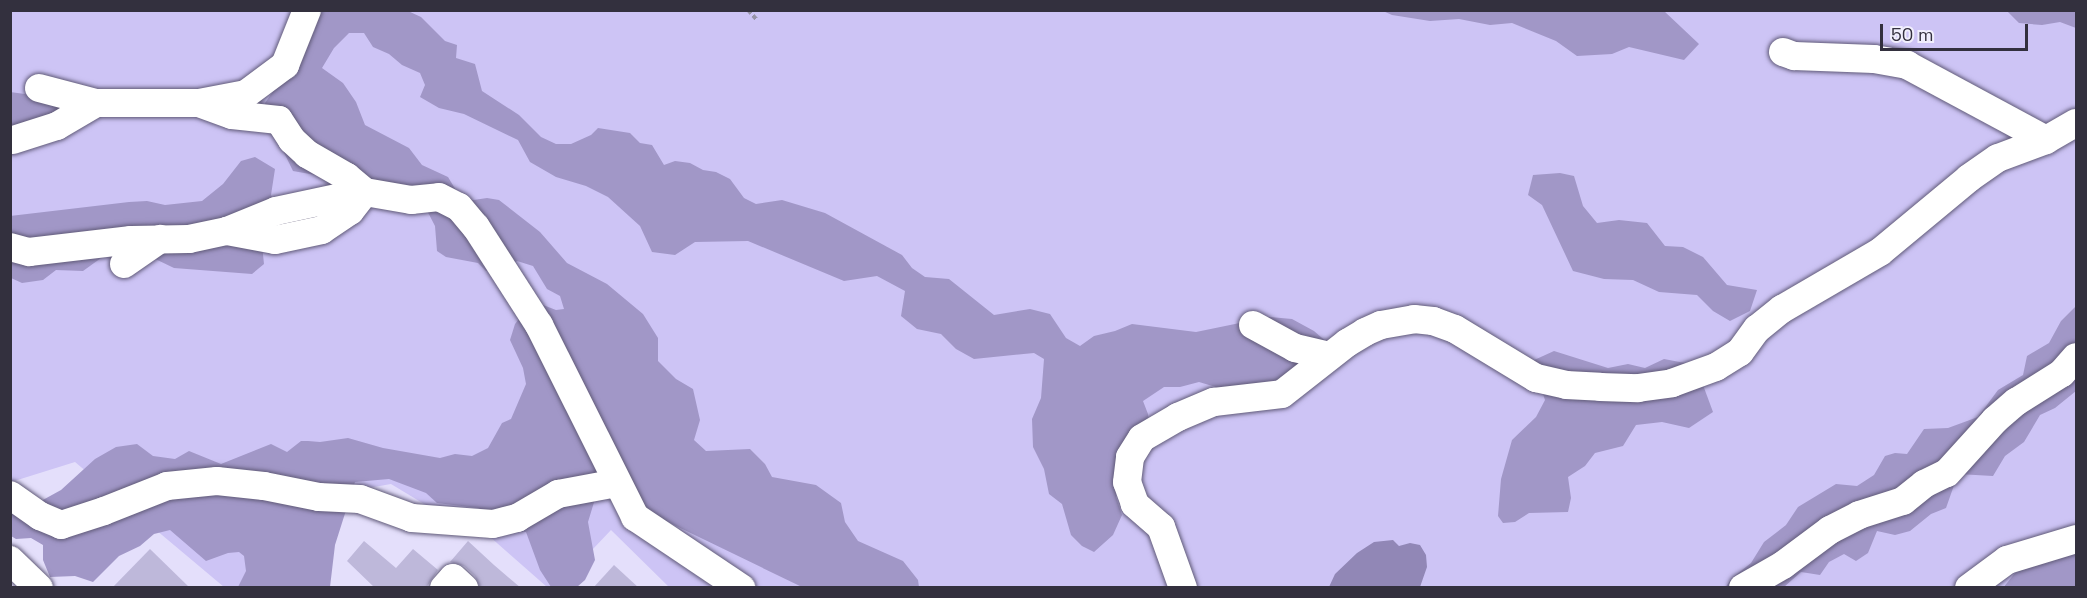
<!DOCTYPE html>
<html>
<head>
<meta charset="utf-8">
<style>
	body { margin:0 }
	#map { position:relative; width:2087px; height:598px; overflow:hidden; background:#e4dffb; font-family:"Space Grotesk",sans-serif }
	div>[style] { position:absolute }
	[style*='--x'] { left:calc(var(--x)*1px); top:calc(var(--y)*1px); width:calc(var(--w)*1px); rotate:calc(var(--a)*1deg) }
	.green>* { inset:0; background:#cdc4f5 }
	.forest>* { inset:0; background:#a197c7 }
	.water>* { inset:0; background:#9187b6 }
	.building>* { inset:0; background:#beb8da }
	.path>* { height:4px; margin-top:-2px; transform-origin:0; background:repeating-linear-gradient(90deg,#9793a8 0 4.5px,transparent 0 7.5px) }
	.roads { filter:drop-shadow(0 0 2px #605a78) drop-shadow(0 0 2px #605a78) }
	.minor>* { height:28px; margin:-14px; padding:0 14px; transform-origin:14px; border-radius:14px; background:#fff }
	span { translate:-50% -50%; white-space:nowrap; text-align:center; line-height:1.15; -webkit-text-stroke:4.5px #f1effd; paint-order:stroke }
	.frame { position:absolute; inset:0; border:12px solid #33303e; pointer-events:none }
	.scale { position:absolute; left:1880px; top:24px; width:148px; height:27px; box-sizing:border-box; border:3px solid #33303e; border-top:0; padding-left:8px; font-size:18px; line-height:21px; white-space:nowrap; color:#33303e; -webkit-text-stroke:4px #f1effd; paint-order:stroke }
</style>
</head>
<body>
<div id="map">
	<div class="green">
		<i style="clip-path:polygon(11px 11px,2076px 11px,2076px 587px,670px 588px,611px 530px,557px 587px,547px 587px,464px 514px,434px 510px,391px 484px,357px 490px,278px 587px,224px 587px,75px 462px,11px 482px)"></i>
	</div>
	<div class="forest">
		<i style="clip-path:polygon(306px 11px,408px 11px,421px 17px,445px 41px,457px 45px,456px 58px,475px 64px,482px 91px,519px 115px,541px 137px,556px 144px,571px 144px,591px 135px,598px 128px,630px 133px,640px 143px,652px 145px,664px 165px,675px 161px,690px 163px,703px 170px,716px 172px,730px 179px,744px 198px,756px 204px,782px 200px,825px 213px,902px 255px,912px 268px,925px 277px,949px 279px,994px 315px,1030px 309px,1050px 314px,1066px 338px,1080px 346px,1094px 336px,1115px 331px,1132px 324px,1196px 332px,1269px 317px,1292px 319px,1314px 331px,1329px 344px,1310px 382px,1226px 390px,1199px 382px,1180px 387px,1164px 387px,1143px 401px,1148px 414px,1151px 441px,1120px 472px,1116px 497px,1122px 515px,1113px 535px,1094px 552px,1082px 546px,1071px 535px,1062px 504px,1049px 494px,1044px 469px,1033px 447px,1032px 419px,1041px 398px,1044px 359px,1034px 353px,974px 359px,956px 349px,941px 334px,917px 329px,901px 316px,905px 291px,877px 276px,844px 281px,748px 241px,695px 242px,675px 255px,652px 252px,640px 226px,608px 197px,586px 186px,556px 177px,530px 162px,518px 140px,464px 114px,439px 108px,420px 97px,425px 85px,420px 73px,402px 65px,389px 54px,373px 47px,364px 33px,349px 33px,334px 48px,322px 68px,343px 83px,356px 102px,365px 125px,409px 148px,422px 165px,448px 177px,457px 192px,467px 201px,487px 198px,499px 200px,540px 232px,567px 263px,607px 284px,643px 314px,658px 338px,658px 361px,676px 379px,693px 389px,700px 420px,694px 440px,706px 451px,750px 449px,765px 464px,772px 477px,816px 485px,841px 503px,845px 522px,858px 541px,903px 561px,918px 580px,919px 587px,802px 587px,610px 494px,595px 499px,588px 522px,595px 560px,585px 580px,577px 587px,551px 587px,540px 570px,526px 532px,514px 531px,478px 508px,437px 503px,426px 493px,389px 479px,355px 482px,335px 545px,330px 587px,238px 587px,246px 571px,244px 556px,239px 552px,228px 553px,206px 561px,170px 530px,154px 534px,140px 546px,119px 556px,93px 582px,75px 576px,50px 577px,43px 560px,43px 545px,31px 538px,16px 539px,11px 536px,10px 502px,41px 501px,61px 490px,95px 459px,116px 447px,137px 444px,153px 456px,175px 459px,189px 451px,221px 464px,271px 444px,287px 452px,301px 441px,308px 441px,320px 442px,348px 438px,383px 448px,440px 458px,455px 454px,472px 456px,488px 448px,502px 423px,511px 419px,526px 384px,523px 368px,510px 340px,515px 324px,526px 310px,543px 305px,556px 310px,564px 309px,560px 296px,547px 289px,533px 266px,517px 261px,503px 270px,486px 271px,478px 263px,446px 257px,437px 251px,435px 226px,420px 197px,355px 182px,293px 171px,268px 120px,265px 103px,315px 30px,314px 21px)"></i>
		<i style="clip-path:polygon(1383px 11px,1664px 11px,1699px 44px,1684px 60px,1629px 47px,1612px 54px,1577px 56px,1556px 41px,1512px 23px,1490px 25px,1459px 19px,1430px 21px,1392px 15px)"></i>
		<i style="clip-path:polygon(2007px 11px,2076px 11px,2076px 28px,2060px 22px,2042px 25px,2019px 23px)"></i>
		<i style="clip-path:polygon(10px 92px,47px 97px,69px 113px,11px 130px)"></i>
		<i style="clip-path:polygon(255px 157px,275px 169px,271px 195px,282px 216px,262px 245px,264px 264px,252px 274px,174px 268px,149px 256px,108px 253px,83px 271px,56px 270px,43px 280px,22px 283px,11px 278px,10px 216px,129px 202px,147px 201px,165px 205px,202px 201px,223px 184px,241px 161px)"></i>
		<i style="clip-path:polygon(1560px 173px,1574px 176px,1583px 206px,1597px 223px,1619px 220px,1647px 223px,1665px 246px,1683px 247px,1703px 257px,1727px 285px,1757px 290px,1750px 311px,1730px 321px,1713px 311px,1697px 295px,1659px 292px,1633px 280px,1604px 279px,1573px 271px,1542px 205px,1528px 195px,1533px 175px)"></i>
		<i style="clip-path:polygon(2076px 306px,2076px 391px,2055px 408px,2040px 415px,2024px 442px,2005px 456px,1993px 476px,1958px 474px,1946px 508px,1931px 514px,1910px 531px,1895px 535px,1877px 531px,1868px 553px,1856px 561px,1844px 554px,1829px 562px,1820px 575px,1801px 572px,1784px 587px,1725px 588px,1732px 578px,1751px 563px,1764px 542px,1786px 525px,1798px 507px,1836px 484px,1857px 486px,1874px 475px,1885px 456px,1895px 453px,1907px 454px,1924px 429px,1948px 428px,1978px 417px,1998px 390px,2023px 375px,2027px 356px,2049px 343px,2061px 321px)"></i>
		<i style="clip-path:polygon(1554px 351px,1608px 368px,1628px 364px,1645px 368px,1664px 359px,1690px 364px,1703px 385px,1713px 412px,1689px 428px,1662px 422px,1636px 425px,1623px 446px,1595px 453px,1585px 466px,1568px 477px,1571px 498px,1568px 512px,1529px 513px,1515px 522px,1503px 523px,1498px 516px,1501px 479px,1512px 440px,1536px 417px,1545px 400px,1532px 361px)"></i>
		<i style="clip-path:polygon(2076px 543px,2076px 587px,2003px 588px,2015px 573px,2064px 544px)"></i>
	</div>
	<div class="water">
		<i style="clip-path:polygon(1393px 540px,1399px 546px,1410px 543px,1420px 545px,1426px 555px,1427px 567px,1420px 587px,1329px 587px,1335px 574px,1357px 553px,1374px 542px)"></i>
	</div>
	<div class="building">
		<i style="clip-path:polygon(364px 541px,396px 568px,413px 549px,438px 570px,426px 588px,375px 588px,347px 561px)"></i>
		<i style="clip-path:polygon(468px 541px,494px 565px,521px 588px,480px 588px,475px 576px,464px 566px,450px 562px)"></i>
		<i style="clip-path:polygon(150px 549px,190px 588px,112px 588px)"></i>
		<i style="clip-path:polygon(614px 565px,639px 588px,593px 588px)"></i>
	</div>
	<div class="path">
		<i style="--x:748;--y:10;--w:13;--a:48"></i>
	</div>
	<div class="roads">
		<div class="minor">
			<i style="--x:1783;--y:52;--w:12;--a:20"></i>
			<i style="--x:1794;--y:56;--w:80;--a:2.1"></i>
			<i style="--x:1874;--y:59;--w:34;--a:10"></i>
			<i style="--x:1907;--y:65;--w:158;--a:28.3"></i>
			<i style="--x:39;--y:88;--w:59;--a:14.7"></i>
			<i style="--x:199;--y:103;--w:35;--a:20"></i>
			<i style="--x:232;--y:115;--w:47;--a:6.1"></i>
			<i style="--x:279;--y:120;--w:24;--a:57"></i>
			<i style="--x:292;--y:140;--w:21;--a:43"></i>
			<i style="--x:307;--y:154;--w:46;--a:29.9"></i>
			<i style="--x:347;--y:177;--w:23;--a:40"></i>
			<i style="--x:365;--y:192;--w:24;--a:128"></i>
			<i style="--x:350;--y:211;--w:34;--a:146"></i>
			<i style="--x:322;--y:230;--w:48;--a:168"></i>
			<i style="--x:275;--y:240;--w:49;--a:-169.4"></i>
			<i style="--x:13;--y:140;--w:46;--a:-17.7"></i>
			<i style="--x:57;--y:126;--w:45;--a:-30.5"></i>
			<i style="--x:96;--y:103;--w:103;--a:0"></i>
			<i style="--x:199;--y:103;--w:48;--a:-10.8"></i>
			<i style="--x:246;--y:94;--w:49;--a:-36.6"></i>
			<i style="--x:285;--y:65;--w:59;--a:-68.2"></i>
			<i style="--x:10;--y:247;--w:20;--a:15"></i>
			<i style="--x:29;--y:252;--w:103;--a:-6.7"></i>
			<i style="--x:131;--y:240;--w:58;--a:-1"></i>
			<i style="--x:189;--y:239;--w:39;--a:-12"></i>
			<i style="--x:227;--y:231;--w:53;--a:-22.2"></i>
			<i style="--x:276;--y:211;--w:91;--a:-12.1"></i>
			<i style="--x:365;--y:192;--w:47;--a:9.9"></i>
			<i style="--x:411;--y:200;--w:28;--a:-6"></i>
			<i style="--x:439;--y:197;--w:22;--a:27"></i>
			<i style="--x:459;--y:207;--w:26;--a:50"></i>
			<i style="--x:476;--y:227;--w:117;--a:57.3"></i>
			<i style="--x:539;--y:325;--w:215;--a:63.4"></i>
			<i style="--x:635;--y:517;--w:128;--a:33.8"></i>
			<i style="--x:124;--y:264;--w:44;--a:-34.8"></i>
			<i style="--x:1253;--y:325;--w:48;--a:28.7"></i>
			<i style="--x:1295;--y:348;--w:35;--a:13"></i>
			<i style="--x:10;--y:495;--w:37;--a:35"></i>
			<i style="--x:40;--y:516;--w:23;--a:23"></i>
			<i style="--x:61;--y:525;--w:45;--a:-18"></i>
			<i style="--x:104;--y:511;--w:68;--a:-21.6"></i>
			<i style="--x:167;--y:486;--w:50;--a:-5.7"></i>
			<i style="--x:217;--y:481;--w:47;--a:6.1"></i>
			<i style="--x:264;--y:486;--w:56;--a:11.3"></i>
			<i style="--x:319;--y:497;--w:41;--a:2.8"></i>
			<i style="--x:360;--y:499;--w:55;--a:20.1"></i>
			<i style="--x:412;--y:518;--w:81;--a:4.2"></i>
			<i style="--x:493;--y:524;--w:25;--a:-14"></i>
			<i style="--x:517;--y:518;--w:48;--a:-30.3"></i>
			<i style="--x:558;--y:494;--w:60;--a:-10.6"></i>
			<i style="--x:10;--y:560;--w:40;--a:44"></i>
			<i style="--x:444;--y:588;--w:13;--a:-48"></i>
			<i style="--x:453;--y:578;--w:15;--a:42"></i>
			<i style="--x:1183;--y:588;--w:65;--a:-109.8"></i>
			<i style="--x:1161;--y:527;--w:35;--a:-139"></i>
			<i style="--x:1135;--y:504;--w:23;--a:-110"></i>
			<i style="--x:1127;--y:482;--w:25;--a:-83"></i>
			<i style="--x:1130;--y:457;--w:22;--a:-58"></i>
			<i style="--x:1142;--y:438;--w:42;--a:-30.3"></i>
			<i style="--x:1178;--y:417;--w:39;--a:-23"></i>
			<i style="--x:1214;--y:402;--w:68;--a:-6.7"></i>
			<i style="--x:1282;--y:394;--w:83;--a:-38.1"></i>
			<i style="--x:1347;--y:343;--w:21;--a:-31"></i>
			<i style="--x:1365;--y:332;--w:17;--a:-24"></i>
			<i style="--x:1381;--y:325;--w:34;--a:-10"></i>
			<i style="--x:1414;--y:319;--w:19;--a:6"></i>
			<i style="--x:1433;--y:321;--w:23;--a:20"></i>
			<i style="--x:1455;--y:329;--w:95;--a:31.2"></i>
			<i style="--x:1536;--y:378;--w:31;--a:13"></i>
			<i style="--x:1566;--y:385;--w:34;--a:3"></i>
			<i style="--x:1600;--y:387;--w:38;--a:2"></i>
			<i style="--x:1638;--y:388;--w:34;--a:-8"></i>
			<i style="--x:1672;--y:383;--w:47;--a:-20"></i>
			<i style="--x:1716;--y:367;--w:28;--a:-32"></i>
			<i style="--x:1740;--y:352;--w:29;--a:-54"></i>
			<i style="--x:1757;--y:329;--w:32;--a:-39"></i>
			<i style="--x:1782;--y:309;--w:113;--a:-30.2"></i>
			<i style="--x:1880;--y:252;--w:116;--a:-39.7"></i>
			<i style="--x:1969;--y:178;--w:35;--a:-35"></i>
			<i style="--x:1998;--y:158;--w:51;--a:-20.6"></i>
			<i style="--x:2046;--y:140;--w:34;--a:-30"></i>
			<i style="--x:1743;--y:588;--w:46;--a:-29.9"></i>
			<i style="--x:1783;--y:565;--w:59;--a:-36.7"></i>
			<i style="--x:1830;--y:530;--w:33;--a:-27"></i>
			<i style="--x:1859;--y:515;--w:46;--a:-17.7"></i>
			<i style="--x:1903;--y:501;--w:27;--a:-39"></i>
			<i style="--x:1924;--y:484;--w:25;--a:-26"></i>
			<i style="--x:1947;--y:473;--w:72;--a:-47.8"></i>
			<i style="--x:1995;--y:420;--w:28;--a:-41"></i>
			<i style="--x:2016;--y:402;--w:54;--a:-32.2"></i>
			<i style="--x:2062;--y:373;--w:21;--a:-49"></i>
			<i style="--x:1969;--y:588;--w:47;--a:-36.4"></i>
			<i style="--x:2007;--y:560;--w:72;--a:-16.9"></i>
		</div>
	</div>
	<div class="frame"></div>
	<div class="scale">50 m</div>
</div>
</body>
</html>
